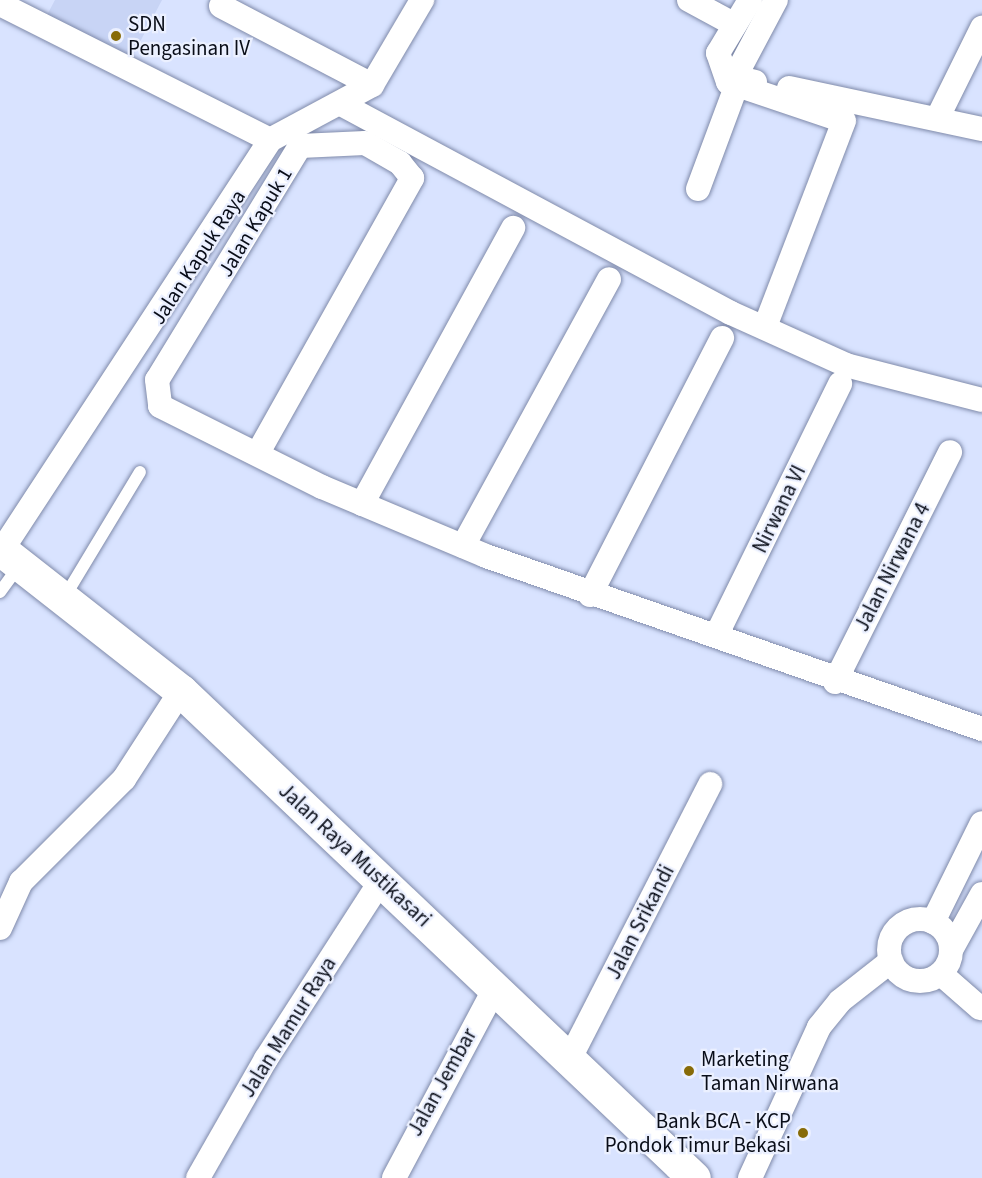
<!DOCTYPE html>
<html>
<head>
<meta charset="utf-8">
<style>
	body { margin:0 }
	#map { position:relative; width:982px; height:1178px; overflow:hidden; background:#d9e3ff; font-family:"Source Sans 3",sans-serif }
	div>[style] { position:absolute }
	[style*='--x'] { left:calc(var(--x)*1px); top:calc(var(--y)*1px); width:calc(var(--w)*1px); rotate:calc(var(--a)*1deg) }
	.built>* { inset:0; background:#c8d4f5 }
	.roads { filter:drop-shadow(0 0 2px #7f8aaa) drop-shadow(0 0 2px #7f8aaa) }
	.service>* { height:12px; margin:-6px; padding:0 6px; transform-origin:6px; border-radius:6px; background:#fff }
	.minor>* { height:24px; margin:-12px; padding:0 12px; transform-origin:12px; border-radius:12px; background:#fff }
	.minor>.ring { margin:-12px; padding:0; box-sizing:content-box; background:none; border:24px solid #fff; border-radius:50% }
	.secondary>* { height:33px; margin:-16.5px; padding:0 16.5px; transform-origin:16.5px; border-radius:16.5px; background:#fff }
	.dots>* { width:16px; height:16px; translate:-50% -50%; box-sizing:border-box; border:3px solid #ebf0ff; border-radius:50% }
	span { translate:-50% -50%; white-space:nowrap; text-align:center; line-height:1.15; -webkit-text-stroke:4.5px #ebf0ff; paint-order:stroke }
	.poi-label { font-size:21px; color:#090d18 }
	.left { translate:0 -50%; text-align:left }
	.right { translate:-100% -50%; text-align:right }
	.street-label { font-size:21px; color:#090d18 }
</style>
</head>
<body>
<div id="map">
	<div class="built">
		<i style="clip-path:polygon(55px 0,162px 0,132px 57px,47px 15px)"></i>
	</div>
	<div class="roads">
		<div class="service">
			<i style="--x:0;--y:592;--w:34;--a:-54"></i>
			<i style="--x:64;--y:598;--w:147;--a:-58.9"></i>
		</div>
		<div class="minor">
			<i style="--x:689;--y:0;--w:52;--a:28.5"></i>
			<i style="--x:750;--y:0;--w:62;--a:121.1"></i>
			<i style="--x:718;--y:53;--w:31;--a:71"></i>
			<i style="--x:728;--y:82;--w:122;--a:18.6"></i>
			<i style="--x:844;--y:121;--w:221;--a:111"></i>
			<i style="--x:0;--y:4;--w:302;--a:26.7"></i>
			<i style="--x:221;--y:6;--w:170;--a:27.6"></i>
			<i style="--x:755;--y:82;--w:21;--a:-166"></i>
			<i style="--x:735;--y:77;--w:87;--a:-62"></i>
			<i style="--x:789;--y:88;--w:197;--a:12"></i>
			<i style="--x:341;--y:104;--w:442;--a:28.2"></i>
			<i style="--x:731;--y:313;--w:126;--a:24.3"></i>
			<i style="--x:846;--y:365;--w:140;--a:14.4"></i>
			<i style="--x:937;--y:119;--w:102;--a:-63.7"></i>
			<i style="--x:698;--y:189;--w:109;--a:-69.6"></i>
			<i style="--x:259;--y:451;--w:313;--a:-60.7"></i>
			<i style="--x:412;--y:178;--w:19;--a:-129"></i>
			<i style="--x:400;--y:163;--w:40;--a:-150.3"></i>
			<i style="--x:365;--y:143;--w:65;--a:177.4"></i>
			<i style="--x:300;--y:146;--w:274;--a:121.4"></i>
			<i style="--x:157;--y:380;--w:26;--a:83"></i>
			<i style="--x:160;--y:406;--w:181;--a:26.6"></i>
			<i style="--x:322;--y:487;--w:178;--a:22.8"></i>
			<i style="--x:486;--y:556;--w:525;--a:19.23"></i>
			<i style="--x:362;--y:504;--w:315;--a:-61.3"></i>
			<i style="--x:463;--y:546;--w:304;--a:-61.3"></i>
			<i style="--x:2;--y:550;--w:490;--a:-56.8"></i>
			<i style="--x:270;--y:140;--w:116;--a:-28.3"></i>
			<i style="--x:372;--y:85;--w:99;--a:-59.5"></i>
			<i style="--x:590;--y:595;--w:289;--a:-62.8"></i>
			<i style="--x:717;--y:634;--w:279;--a:-63.8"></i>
			<i style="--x:835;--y:682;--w:257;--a:-63.4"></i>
			<i class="ring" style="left:889px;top:919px;width:38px;height:38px"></i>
			<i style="--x:933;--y:922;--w:110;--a:-63.7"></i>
			<i style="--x:0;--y:928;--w:51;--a:-65.5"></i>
			<i style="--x:21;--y:882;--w:146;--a:-45"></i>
			<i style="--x:124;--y:779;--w:105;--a:-57.1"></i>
			<i style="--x:951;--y:950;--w:64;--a:-61"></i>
			<i style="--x:941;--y:974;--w:52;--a:41.1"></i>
			<i style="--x:569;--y:1060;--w:310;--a:-62.9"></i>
			<i style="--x:198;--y:1178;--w:137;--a:-60.3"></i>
			<i style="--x:266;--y:1059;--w:214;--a:-57.2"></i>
			<i style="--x:394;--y:1178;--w:215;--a:-62"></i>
			<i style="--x:750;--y:1178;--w:166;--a:-65.4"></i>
			<i style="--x:819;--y:1027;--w:33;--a:-51"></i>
			<i style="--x:840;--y:1001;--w:65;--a:-38.1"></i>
		</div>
		<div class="secondary">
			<i style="--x:0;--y:549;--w:230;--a:38.1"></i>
			<i style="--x:181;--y:691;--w:707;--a:43.51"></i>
		</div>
	</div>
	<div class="dots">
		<i style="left:116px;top:36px;background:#876b08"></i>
		<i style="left:689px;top:1071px;background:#876b08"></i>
		<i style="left:803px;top:1133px;background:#876b08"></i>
	</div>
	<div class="poi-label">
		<span class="left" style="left:128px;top:36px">SDN<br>Pengasinan IV</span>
		<span class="left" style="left:701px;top:1071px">Marketing<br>Taman Nirwana</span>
		<span class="right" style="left:791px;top:1133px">Bank BCA - KCP<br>Pondok Timur Bekasi</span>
	</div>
	<div class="street-label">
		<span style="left:255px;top:222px;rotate:-59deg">Jalan Kapuk 1</span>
		<span style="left:198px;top:257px;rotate:-57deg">Jalan Kapuk Raya</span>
		<span style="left:779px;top:509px;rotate:-64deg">Nirwana VI</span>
		<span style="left:892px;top:567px;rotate:-63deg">Jalan Nirwana 4</span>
		<span style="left:355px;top:855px;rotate:43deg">Jalan Raya Mustikasari</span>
		<span style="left:640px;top:922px;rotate:-63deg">Jalan Srikandi</span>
		<span style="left:288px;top:1027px;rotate:-58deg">Jalan Mamur Raya</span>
		<span style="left:442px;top:1082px;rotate:-61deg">Jalan Jembar</span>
	</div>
</div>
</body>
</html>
